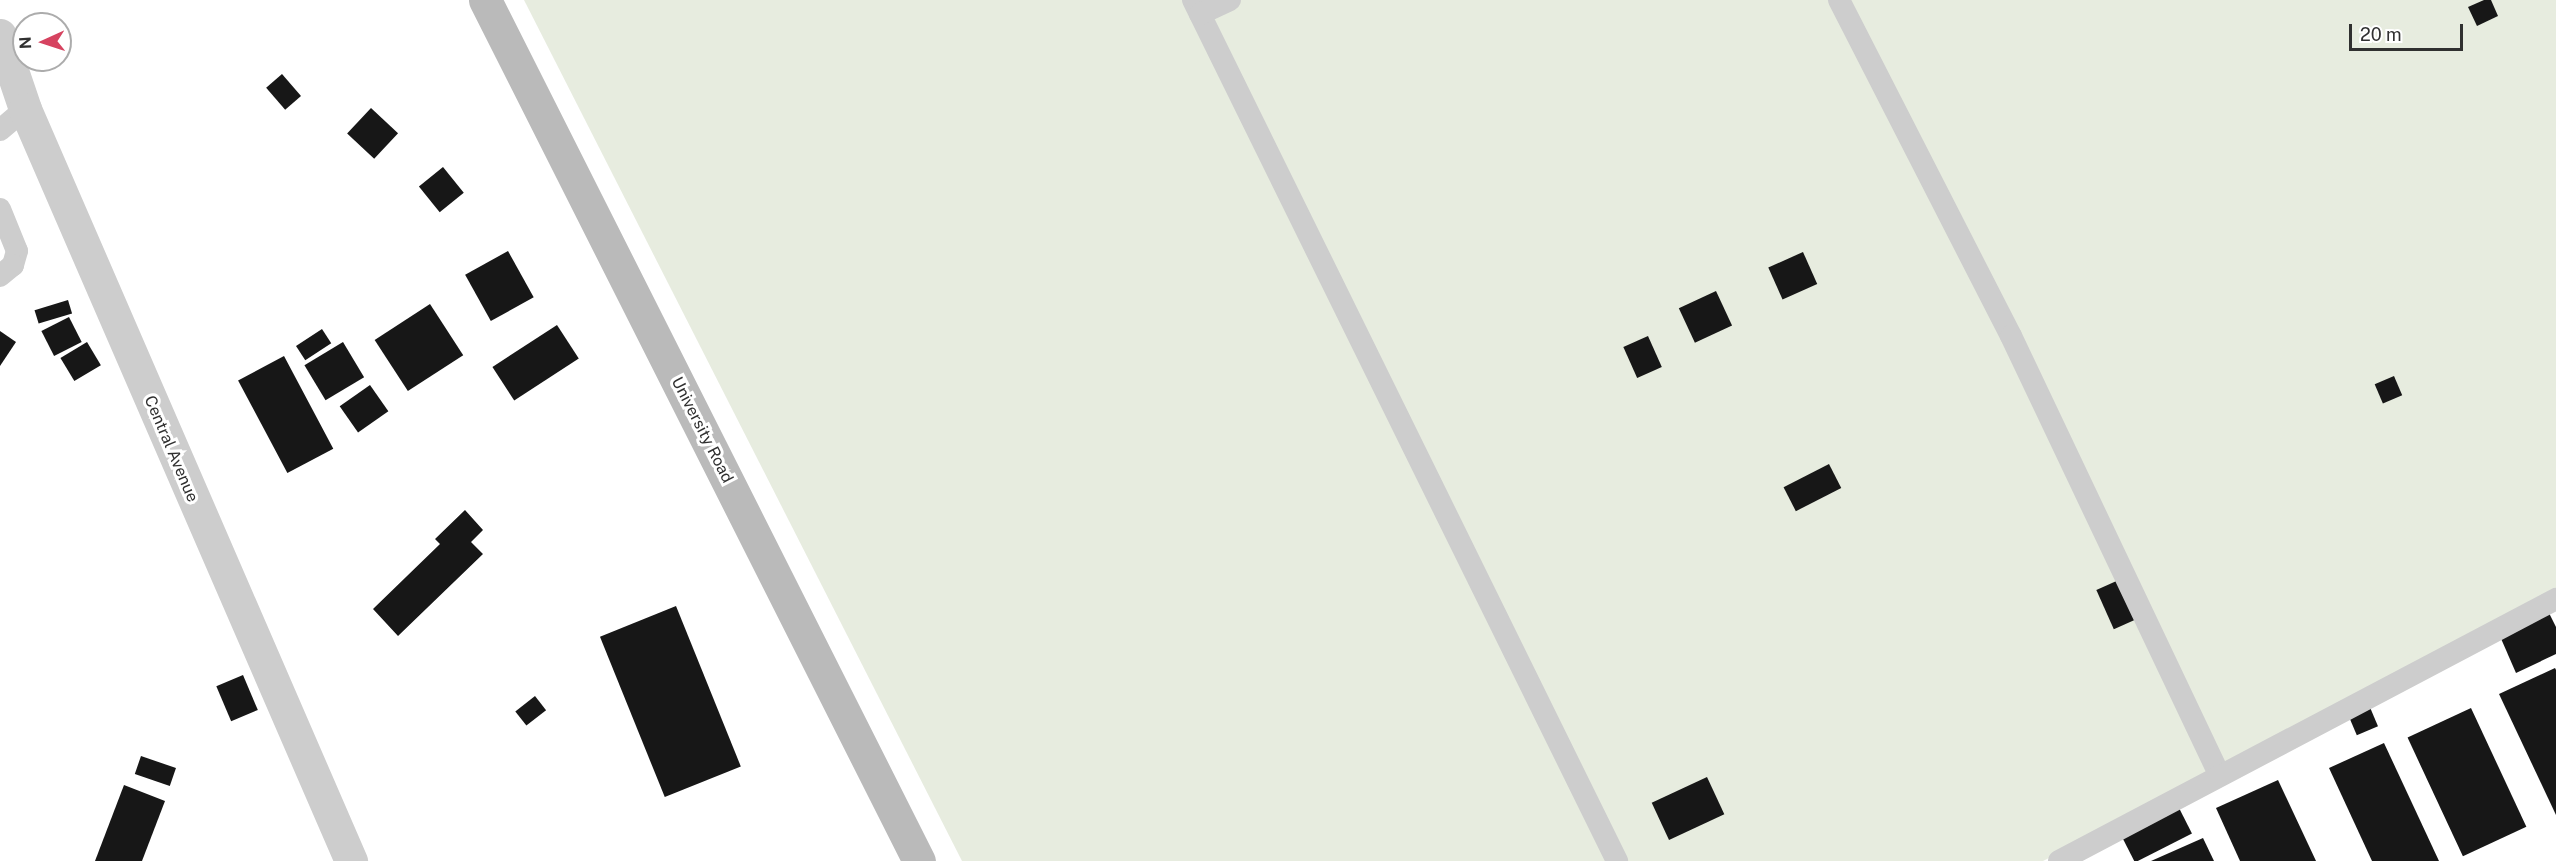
<!DOCTYPE html>
<html>
<head>
<meta charset="utf-8">
<style>
	body { margin:0 }
	#map { position:relative; width:2556px; height:861px; overflow:hidden; background:#fff; font-family:"Public Sans",sans-serif }
	div>[style] { position:absolute }
	[style*='--x'] { left:calc(var(--x)*1px); top:calc(var(--y)*1px); width:calc(var(--w)*1px); rotate:calc(var(--a)*1deg) }
	.green>* { inset:0; background:#e7ecdf }
	.building>* { inset:0; background:#171717; transform-origin:0 0 }
	.lane>* { height:22px; margin:-11px; padding:0 11px; transform-origin:11px; border-radius:11px; background:#cdcdcd }
	.street>* { height:33px; margin:-16.5px; padding:0 16.5px; transform-origin:16.5px; border-radius:16.5px; background:#cdcdcd }
	.secondary>* { height:33px; margin:-16.5px; padding:0 16.5px; transform-origin:16.5px; border-radius:16.5px; background:#bababa }
	span { translate:-50% -50%; white-space:nowrap; text-align:center; line-height:1.15; -webkit-text-stroke:6px #fff; paint-order:stroke }
	.street-label { font-size:16px; color:#303030 }
	.north { position:absolute; left:12px; top:12px; width:60px; height:60px; box-sizing:border-box; background:#fff; border:2px solid #acacac; border-radius:50%; rotate:267deg; font-size:16px; font-weight:700; line-height:24px; text-align:center; color:#303030 }
	.north::after { content:''; display:block; margin:auto; width:21px; height:27px; background:#d64360; clip-path:polygon(50% 0,100% 100%,50% 72%,0 100%) }
	.scale { position:absolute; left:2349px; top:24px; width:114px; height:27px; box-sizing:border-box; border:3px solid #303030; border-top:0; padding-left:8px; font-size:18px; line-height:21px; white-space:nowrap; color:#303030; -webkit-text-stroke:4px #fff; paint-order:stroke }
</style>
</head>
<body>
<div id="map">
	<div class="green">
		<i style="clip-path:polygon(524px 0,2556px 0,2556px 602px,2043px 861px,962px 861px)"></i>
	</div>
	<div class="building">
		<i style="clip-path:polygon(2484px 0,2491px 0,2498px 16px,2477px 26px,2468px 7px)"></i>
		<i style="left:282px;top:74px;width:29px;height:21px;rotate:49deg"></i>
		<i style="left:371px;top:108px;width:37px;height:35px;rotate:43deg"></i>
		<i style="left:443px;top:167px;width:33px;height:31px;rotate:51deg"></i>
		<i style="left:508px;top:251px;width:53px;height:49px;rotate:61deg"></i>
		<i style="left:1803px;top:252px;width:35px;height:38px;rotate:66deg"></i>
		<i style="left:1716px;top:291px;width:38px;height:41px;rotate:65deg"></i>
		<i style="left:68px;top:300px;width:14px;height:35px;rotate:73deg"></i>
		<i style="left:430px;top:304px;width:61px;height:66px;rotate:57deg"></i>
		<i style="left:69px;top:317px;width:28px;height:31px;rotate:63deg"></i>
		<i style="left:557px;top:325px;width:40px;height:77px;rotate:57deg"></i>
		<i style="left:322px;top:329px;width:17px;height:31px;rotate:57deg"></i>
		<i style="clip-path:polygon(0 331px,16px 342px,0 366px)"></i>
		<i style="left:1648px;top:336px;width:34px;height:27px;rotate:66deg"></i>
		<i style="left:87px;top:342px;width:27px;height:31px;rotate:59deg"></i>
		<i style="left:343px;top:342px;width:41px;height:45px;rotate:59deg"></i>
		<i style="left:284px;top:356px;width:105px;height:52px;rotate:62deg"></i>
		<i style="left:2394px;top:376px;width:21px;height:21px;rotate:67deg"></i>
		<i style="left:370px;top:385px;width:32px;height:37px;rotate:55deg"></i>
		<i style="left:1829px;top:464px;width:27px;height:51px;rotate:63deg"></i>
		<i style="clip-path:polygon(465px 510px,483px 530px,471px 542px,483px 554px,398px 636px,373px 609px,440px 544px,435px 539px)"></i>
		<i style="left:2121px;top:579px;width:43px;height:27px;rotate:66deg"></i>
		<i style="left:676px;top:606px;width:173px;height:82px;rotate:68deg"></i>
		<i style="clip-path:polygon(2548px 611px,2556px 627px,2556px 654px,2516px 673px,2499px 634px)"></i>
		<i style="clip-path:polygon(2555px 668px,2556px 670px,2556px 815px,2499px 694px)"></i>
		<i style="left:243px;top:675px;width:38px;height:29px;rotate:67deg"></i>
		<i style="left:535px;top:696px;width:18px;height:25px;rotate:52deg"></i>
		<i style="left:2369px;top:705px;width:23px;height:23px;rotate:67deg"></i>
		<i style="left:2471px;top:708px;width:131px;height:70px;rotate:65deg"></i>
		<i style="clip-path:polygon(2384px 743px,2439px 861px,2372px 861px,2329px 768px)"></i>
		<i style="left:141px;top:756px;width:37px;height:19px;rotate:19deg"></i>
		<i style="left:1707px;top:777px;width:41px;height:61px;rotate:65deg"></i>
		<i style="clip-path:polygon(2278px 780px,2316px 861px,2240px 861px,2216px 808px)"></i>
		<i style="clip-path:polygon(124px 785px,165px 801px,142px 861px,95px 861px)"></i>
		<i style="left:2177px;top:804px;width:33px;height:64px;rotate:63deg"></i>
		<i style="clip-path:polygon(2203px 838px,2214px 861px,2151px 861px)"></i>
	</div>
	<div class="lane">
		<i style="--x:1193;--y:0;--w:960;--a:63.78"></i>
		<i style="--x:1839;--y:0;--w:377;--a:62.9"></i>
		<i style="--x:2011;--y:336;--w:486;--a:64.6"></i>
		<i style="--x:1200;--y:14;--w:33;--a:-25"></i>
		<i style="--x:0;--y:130;--w:33;--a:-40"></i>
		<i style="--x:0;--y:209;--w:45;--a:68"></i>
		<i style="--x:17;--y:251;--w:15;--a:106"></i>
		<i style="--x:13;--y:265;--w:17;--a:140"></i>
		<i style="--x:2059;--y:861;--w:562;--a:-27.8"></i>
	</div>
	<div class="street">
		<i style="--x:0;--y:35;--w:78;--a:71.3"></i>
		<i style="--x:25;--y:109;--w:820;--a:66.56"></i>
	</div>
	<div class="secondary">
		<i style="--x:485;--y:0;--w:964;--a:63.25"></i>
	</div>
	<div class="street-label">
		<span style="left:702px;top:430px;rotate:63deg">University Road</span>
		<span style="left:171px;top:449px;rotate:67deg">Central Avenue</span>
	</div>
	<div class="north">N</div>
	<div class="scale">20 m</div>
</div>
</body>
</html>
